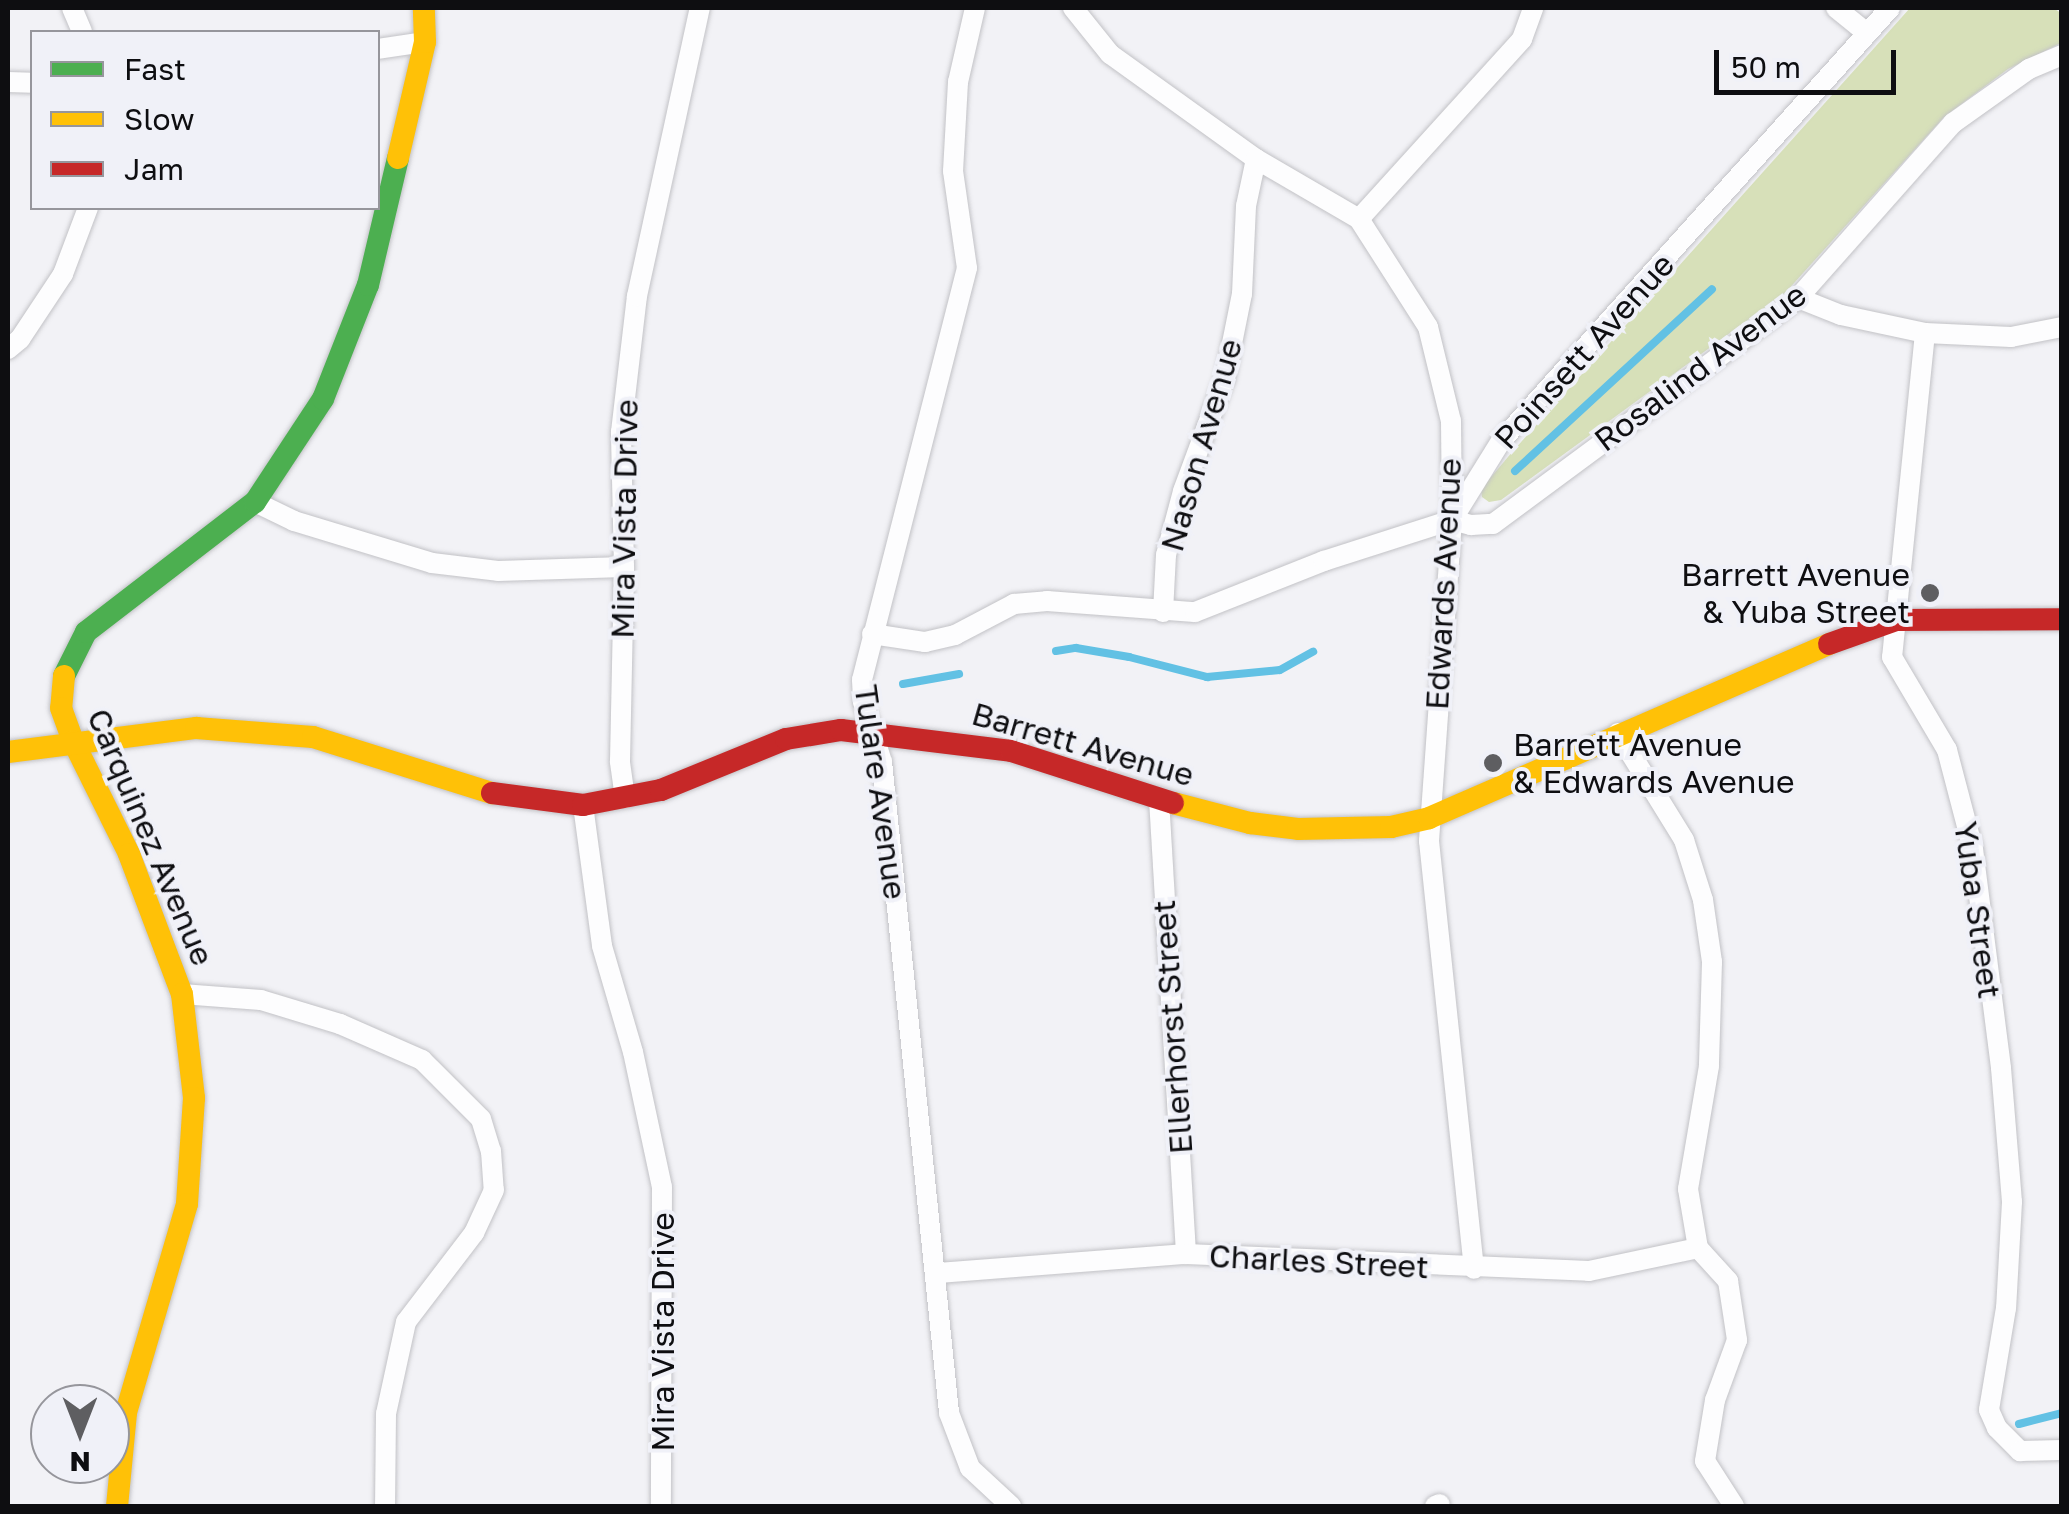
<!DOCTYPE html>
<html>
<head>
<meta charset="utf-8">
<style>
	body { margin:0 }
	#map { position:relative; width:2069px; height:1514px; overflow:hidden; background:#f2f2f6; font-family:"Golos Text",sans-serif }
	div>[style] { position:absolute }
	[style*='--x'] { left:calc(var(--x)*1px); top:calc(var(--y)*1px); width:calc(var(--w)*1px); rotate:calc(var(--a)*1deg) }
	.green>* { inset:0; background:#d7e0b9 }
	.stream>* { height:8px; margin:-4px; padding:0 4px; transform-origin:4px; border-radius:4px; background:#62c1e4 }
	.roads { filter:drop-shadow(0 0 2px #c2c2c6) drop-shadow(0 0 2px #c2c2c6) }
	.street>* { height:20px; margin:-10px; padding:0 10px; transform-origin:10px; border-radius:10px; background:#fdfdfe }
	.fast>* { height:22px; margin:-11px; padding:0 11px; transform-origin:11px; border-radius:11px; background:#4caf50 }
	.slow>* { height:22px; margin:-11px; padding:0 11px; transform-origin:11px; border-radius:11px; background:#ffc107 }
	.jam>* { height:22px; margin:-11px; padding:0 11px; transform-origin:11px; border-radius:11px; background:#c62828 }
	.dots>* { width:28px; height:28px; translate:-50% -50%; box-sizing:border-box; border:5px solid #f0f1f8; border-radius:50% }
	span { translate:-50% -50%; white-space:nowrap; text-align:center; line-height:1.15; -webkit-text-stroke:8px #f0f1f8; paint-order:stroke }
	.street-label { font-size:32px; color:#0e0e11 }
	.poi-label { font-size:32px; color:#0e0e11 }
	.right { translate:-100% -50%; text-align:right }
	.left { translate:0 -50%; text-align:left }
	.frame { position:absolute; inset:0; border:10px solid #0e0e11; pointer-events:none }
	.legend { position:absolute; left:30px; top:30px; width:350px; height:180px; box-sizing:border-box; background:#f0f1f8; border:2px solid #96969c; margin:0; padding:12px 18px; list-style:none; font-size:30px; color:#0e0e11 }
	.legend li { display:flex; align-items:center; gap:20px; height:50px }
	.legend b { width:50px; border:2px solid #96969c }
	.north { position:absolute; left:30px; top:1384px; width:100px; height:100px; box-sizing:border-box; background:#f0f1f8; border:2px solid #96969c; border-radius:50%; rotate:180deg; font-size:28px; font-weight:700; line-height:40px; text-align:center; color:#0e0e11 }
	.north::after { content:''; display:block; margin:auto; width:35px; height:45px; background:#5e5e61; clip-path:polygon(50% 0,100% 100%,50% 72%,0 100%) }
	.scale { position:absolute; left:1714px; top:50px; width:182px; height:45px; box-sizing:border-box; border:5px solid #0e0e11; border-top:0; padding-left:12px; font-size:30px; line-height:35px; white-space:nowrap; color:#0e0e11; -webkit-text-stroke:8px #f0f1f8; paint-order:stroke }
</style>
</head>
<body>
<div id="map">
	<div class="green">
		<i style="clip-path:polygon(1910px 8px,2053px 8px,2061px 13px,2061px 43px,2008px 69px,1944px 117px,1786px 292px,1501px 500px,1489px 502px,1482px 497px,1481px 489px,1513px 451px)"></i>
	</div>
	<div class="stream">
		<i style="--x:1515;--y:471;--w:268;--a:-42.7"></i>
		<i style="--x:1056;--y:651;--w:20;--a:-9"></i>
		<i style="--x:1076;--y:648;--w:54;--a:9.6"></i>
		<i style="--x:1129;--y:657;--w:81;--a:14.4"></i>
		<i style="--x:1207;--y:677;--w:73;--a:-5.5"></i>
		<i style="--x:1280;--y:670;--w:38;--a:-29"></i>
		<i style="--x:903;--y:684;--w:57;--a:-10.1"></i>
		<i style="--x:2019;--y:1424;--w:44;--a:-14.3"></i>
	</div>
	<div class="roads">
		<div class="street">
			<i style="--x:72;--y:8;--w:26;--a:67"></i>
			<i style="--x:975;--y:8;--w:76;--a:102.9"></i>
			<i style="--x:958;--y:82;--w:89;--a:93.2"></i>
			<i style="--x:953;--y:171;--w:98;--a:81.8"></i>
			<i style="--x:967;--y:268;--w:425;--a:104.3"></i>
			<i style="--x:862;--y:680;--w:22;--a:87"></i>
			<i style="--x:863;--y:702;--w:63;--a:72.4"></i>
			<i style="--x:882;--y:762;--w:654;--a:84.12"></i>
			<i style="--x:949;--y:1413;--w:59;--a:69.1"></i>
			<i style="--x:970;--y:1468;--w:56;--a:42.8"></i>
			<i style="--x:1073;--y:8;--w:59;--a:51.2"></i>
			<i style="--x:1110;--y:54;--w:180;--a:35.7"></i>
			<i style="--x:1256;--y:159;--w:119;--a:30.2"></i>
			<i style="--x:1359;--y:219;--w:128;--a:57.4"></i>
			<i style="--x:1428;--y:327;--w:97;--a:76.3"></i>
			<i style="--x:1451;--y:421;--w:99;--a:89.4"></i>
			<i style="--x:1452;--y:520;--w:322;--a:94.1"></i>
			<i style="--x:1429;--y:841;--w:430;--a:84"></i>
			<i style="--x:1836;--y:8;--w:40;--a:39"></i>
			<i style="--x:378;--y:49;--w:48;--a:-8.5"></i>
			<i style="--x:8;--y:82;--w:24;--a:2"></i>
			<i style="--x:1359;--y:219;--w:243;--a:-47.8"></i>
			<i style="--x:1522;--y:39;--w:33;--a:-70"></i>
			<i style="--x:1798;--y:298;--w:46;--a:21.6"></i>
			<i style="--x:1841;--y:315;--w:86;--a:12.1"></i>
			<i style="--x:1925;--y:333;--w:86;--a:2.7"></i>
			<i style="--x:2011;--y:337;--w:52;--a:-11.1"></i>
			<i style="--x:1925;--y:333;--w:326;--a:95.8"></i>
			<i style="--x:1892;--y:657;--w:108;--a:59.4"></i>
			<i style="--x:1947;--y:750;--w:102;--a:75.3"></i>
			<i style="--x:1973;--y:849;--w:221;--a:82.7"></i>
			<i style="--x:2001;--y:1068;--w:134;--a:85.3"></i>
			<i style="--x:2012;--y:1202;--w:106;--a:93.2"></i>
			<i style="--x:2006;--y:1308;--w:103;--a:99.5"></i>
			<i style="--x:1989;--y:1410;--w:20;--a:66"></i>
			<i style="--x:1997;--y:1428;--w:33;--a:45"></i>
			<i style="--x:2020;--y:1451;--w:42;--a:-1.4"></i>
			<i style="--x:8;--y:349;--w:16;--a:-40"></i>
			<i style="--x:20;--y:339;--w:78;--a:-56.5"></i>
			<i style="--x:63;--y:274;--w:71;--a:-69.3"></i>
			<i style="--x:255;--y:502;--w:43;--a:26"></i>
			<i style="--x:294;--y:521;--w:144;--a:16.9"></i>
			<i style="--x:432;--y:563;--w:66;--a:6.9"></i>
			<i style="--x:498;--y:571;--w:126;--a:-1.8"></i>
			<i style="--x:1452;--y:520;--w:20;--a:15"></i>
			<i style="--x:1471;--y:525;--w:22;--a:-3"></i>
			<i style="--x:1493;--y:524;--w:380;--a:-36.5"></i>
			<i style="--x:1798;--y:298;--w:234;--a:-48.5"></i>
			<i style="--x:1953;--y:123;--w:93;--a:-35.4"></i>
			<i style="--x:2029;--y:69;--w:36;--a:-23"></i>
			<i style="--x:1163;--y:612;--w:57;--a:-87"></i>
			<i style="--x:1166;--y:555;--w:66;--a:-75.1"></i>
			<i style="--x:1183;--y:491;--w:121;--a:-69.6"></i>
			<i style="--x:1225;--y:378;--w:86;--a:-78.6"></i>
			<i style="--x:1242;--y:294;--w:88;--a:-87.4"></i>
			<i style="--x:1246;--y:206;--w:48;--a:-78"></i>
			<i style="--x:872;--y:634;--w:54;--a:8.6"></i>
			<i style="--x:925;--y:642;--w:31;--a:-13"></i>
			<i style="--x:955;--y:635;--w:67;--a:-27.7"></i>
			<i style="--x:1014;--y:604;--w:33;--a:-5"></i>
			<i style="--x:1047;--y:601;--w:148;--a:4.3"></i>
			<i style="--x:1195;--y:612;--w:139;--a:-21.6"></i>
			<i style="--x:1324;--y:561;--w:134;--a:-17.8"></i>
			<i style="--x:1452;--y:520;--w:93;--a:-58.2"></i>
			<i style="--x:1501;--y:441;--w:582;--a:-48.06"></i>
			<i style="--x:1618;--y:733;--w:126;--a:58.3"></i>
			<i style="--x:1684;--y:840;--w:63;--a:72.4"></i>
			<i style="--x:1703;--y:900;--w:63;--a:81.7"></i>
			<i style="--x:1712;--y:962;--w:104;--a:91.7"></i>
			<i style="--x:1709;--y:1066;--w:125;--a:99.7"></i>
			<i style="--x:1688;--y:1189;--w:60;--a:80.4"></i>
			<i style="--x:1698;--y:1248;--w:45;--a:47.7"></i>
			<i style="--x:1728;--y:1281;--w:60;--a:81.3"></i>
			<i style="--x:1737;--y:1340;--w:64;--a:110.1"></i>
			<i style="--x:1715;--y:1400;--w:62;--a:99.3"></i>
			<i style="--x:1705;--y:1461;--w:54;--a:57.2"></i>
			<i style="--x:625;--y:798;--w:37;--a:-98"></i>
			<i style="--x:620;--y:761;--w:194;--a:-88.8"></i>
			<i style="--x:624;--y:567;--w:135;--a:-91.3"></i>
			<i style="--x:621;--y:432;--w:137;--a:-83.3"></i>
			<i style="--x:637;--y:296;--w:295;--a:-77.7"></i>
			<i style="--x:1159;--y:799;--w:456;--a:86.6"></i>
			<i style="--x:583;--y:805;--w:142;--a:82.3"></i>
			<i style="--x:602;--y:946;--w:110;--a:73.7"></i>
			<i style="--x:633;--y:1052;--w:138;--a:77.9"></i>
			<i style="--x:662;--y:1187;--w:319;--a:90.2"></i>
			<i style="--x:182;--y:994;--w:79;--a:4.3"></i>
			<i style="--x:261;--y:1000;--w:83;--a:16.9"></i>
			<i style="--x:340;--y:1024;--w:90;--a:23.7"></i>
			<i style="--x:422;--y:1060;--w:83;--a:45"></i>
			<i style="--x:481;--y:1119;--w:34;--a:73"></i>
			<i style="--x:491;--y:1151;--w:39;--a:86"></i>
			<i style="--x:494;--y:1190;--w:47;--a:114.9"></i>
			<i style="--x:474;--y:1233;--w:112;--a:127.4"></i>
			<i style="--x:406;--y:1322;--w:94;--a:102.3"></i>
			<i style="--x:386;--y:1414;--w:92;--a:90.6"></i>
			<i style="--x:938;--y:1273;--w:249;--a:-4.4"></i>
			<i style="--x:1186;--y:1254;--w:403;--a:2.4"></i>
			<i style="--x:1589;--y:1271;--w:111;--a:-11.9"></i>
			<i style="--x:1435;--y:1506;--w:5;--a:-22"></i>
		</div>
		<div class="fast">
			<i style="--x:64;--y:676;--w:49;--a:-63.4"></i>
			<i style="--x:86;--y:632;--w:213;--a:-37.6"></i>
			<i style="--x:255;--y:502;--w:123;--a:-56.6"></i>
			<i style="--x:323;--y:399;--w:123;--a:-68.5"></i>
			<i style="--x:368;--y:285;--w:130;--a:-76.7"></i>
		</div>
		<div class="slow">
			<i style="--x:398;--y:158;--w:119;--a:-76.9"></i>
			<i style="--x:425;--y:42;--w:34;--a:-92"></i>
			<i style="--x:64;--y:676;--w:32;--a:95"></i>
			<i style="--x:61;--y:708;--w:35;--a:70"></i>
			<i style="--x:73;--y:741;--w:126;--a:63.6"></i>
			<i style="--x:129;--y:854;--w:150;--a:69.3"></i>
			<i style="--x:182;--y:994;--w:105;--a:83.4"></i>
			<i style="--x:194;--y:1098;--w:106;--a:93.8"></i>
			<i style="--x:187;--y:1204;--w:218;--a:106.3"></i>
			<i style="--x:126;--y:1413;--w:93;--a:95.5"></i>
			<i style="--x:8;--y:752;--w:190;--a:-7.3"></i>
			<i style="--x:196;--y:728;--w:117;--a:4.4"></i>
			<i style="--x:313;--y:737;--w:188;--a:17.4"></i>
			<i style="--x:1173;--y:803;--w:80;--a:14.6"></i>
			<i style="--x:1250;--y:823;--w:48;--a:7.1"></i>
			<i style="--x:1298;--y:829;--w:93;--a:-1.2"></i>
			<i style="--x:1391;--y:827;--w:39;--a:-13"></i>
			<i style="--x:1429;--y:818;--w:436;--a:-23.5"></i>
		</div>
		<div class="jam">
			<i style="--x:1829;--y:644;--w:71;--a:-19.7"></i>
			<i style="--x:1896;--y:620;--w:166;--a:-0.3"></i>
			<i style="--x:492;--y:793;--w:92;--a:7.5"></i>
			<i style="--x:583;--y:805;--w:79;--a:-10.9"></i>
			<i style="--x:661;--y:790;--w:135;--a:-22.2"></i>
			<i style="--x:786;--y:739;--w:56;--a:-9.3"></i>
			<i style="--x:841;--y:730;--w:171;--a:7"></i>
			<i style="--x:1011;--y:751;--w:170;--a:17.8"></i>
		</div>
	</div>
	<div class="dots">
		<i style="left:1930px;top:593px;background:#5e5e61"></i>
		<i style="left:1493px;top:763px;background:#5e5e61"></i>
	</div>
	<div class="street-label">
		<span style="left:1584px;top:351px;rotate:-48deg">Poinsett Avenue</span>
		<span style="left:1700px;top:367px;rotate:-37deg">Rosalind Avenue</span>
		<span style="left:1201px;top:445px;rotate:-74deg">Nason Avenue</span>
		<span style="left:624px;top:519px;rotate:-89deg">Mira Vista Drive</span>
		<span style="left:1443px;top:584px;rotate:-87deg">Edwards Avenue</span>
		<span style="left:1083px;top:744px;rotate:16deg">Barrett Avenue</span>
		<span style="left:881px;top:792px;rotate:82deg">Tulare Avenue</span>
		<span style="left:151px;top:837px;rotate:67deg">Carquinez Avenue</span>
		<span style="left:1978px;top:910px;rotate:82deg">Yuba Street</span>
		<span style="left:1172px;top:1027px;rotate:-94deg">Ellerhorst Street</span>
		<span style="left:1319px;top:1261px;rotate:3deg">Charles Street</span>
		<span style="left:662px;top:1332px;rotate:-90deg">Mira Vista Drive</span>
	</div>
	<div class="poi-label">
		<span class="right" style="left:1910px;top:593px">Barrett Avenue<br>&amp; Yuba Street</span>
		<span class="left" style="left:1513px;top:763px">Barrett Avenue<br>&amp; Edwards Avenue</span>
	</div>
	<div class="frame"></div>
	<ul class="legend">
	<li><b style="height:12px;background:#4caf50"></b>Fast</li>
	<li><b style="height:12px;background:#ffc107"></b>Slow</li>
	<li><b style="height:12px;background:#c62828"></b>Jam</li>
	</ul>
	<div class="north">N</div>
	<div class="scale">50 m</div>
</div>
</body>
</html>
